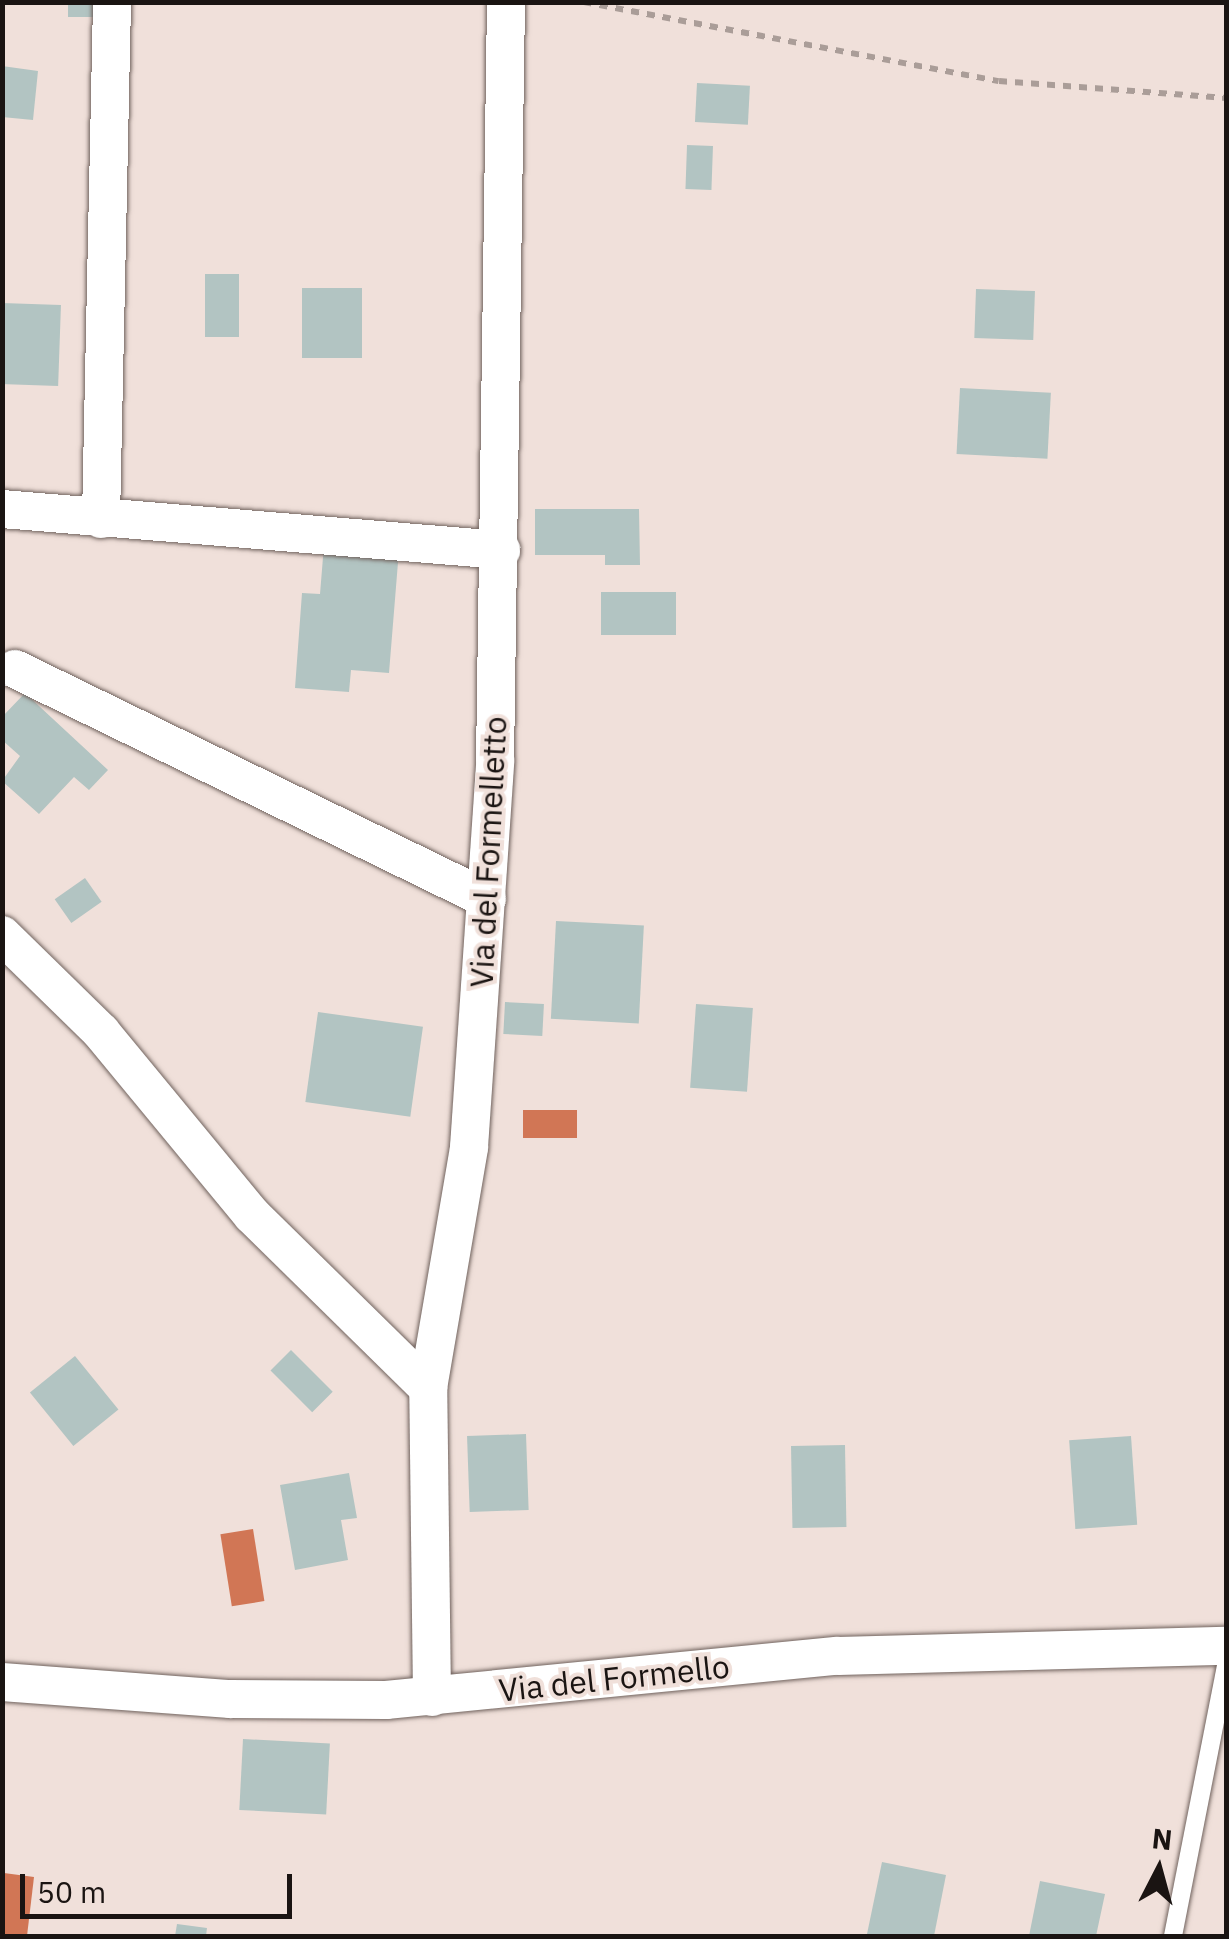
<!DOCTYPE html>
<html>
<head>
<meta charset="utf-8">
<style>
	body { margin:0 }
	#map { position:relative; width:1229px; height:1939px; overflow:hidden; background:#f0e0da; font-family:"IBM Plex Sans",sans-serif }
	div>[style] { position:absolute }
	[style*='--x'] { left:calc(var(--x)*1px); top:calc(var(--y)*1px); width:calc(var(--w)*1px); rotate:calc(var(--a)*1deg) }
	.water>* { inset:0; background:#d17655; transform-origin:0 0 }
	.building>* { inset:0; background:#b2c4c2; transform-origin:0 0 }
	.path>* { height:6px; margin-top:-3px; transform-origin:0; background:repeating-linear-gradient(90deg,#aa9d98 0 8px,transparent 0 16px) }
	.roads { filter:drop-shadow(0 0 2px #70625d) drop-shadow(0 0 2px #70625d) }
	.lane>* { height:18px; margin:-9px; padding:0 9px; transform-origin:9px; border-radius:9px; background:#fff }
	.street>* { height:38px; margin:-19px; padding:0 19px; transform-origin:19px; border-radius:19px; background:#fff }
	span { translate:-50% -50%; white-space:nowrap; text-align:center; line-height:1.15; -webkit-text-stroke:8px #f0e0da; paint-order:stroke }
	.street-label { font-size:32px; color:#1a1412 }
	.frame { position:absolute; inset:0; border:5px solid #1a1412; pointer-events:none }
	.north { position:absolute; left:1109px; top:1819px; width:100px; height:100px; -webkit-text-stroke:8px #f0e0da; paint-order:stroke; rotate:6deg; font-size:28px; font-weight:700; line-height:40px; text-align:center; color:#1a1412 }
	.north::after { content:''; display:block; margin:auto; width:35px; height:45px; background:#1a1412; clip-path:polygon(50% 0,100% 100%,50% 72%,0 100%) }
	.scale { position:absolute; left:20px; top:1874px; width:272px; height:45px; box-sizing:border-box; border:5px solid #1a1412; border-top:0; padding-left:12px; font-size:30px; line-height:35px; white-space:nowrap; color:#1a1412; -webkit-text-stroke:8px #f0e0da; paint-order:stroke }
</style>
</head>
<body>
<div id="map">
	<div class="water">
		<i style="left:577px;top:1110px;width:28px;height:54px;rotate:90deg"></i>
		<i style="left:253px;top:1529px;width:73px;height:33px;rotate:81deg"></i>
		<i style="clip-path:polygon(4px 1873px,34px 1877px,27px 1936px,3px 1936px)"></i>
	</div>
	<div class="building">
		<i style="left:68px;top:2px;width:34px;height:15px"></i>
		<i style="clip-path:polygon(2px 66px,38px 71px,33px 120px,2px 117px)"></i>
		<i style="left:697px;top:83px;width:53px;height:39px;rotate:3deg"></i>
		<i style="left:687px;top:145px;width:26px;height:44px;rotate:2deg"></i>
		<i style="left:205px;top:274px;width:34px;height:63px"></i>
		<i style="left:302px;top:288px;width:60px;height:70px"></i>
		<i style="left:976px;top:289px;width:59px;height:49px;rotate:2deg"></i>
		<i style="left:2px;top:303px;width:59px;height:81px;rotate:2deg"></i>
		<i style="left:960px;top:388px;width:91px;height:66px;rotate:3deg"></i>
		<i style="clip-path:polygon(535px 509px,639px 509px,640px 565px,605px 565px,605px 555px,535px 555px)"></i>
		<i style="clip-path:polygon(324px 545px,399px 550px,389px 673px,351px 670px,349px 692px,295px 688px,302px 593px,320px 594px)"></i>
		<i style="left:601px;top:592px;width:75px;height:43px"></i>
		<i style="clip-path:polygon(25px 693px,108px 770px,89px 790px,74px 777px,39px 814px,2px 781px,20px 756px,2px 740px,2px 717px)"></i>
		<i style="left:85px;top:878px;width:29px;height:37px;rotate:55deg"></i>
		<i style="left:556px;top:921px;width:88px;height:98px;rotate:3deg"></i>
		<i style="left:505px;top:1002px;width:39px;height:32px;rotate:3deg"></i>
		<i style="left:696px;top:1004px;width:57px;height:84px;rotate:4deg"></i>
		<i style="left:318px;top:1012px;width:106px;height:91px;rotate:8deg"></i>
		<i style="left:291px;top:1350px;width:59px;height:29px;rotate:45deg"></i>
		<i style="left:75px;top:1356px;width:69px;height:58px;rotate:51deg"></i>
		<i style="left:526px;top:1434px;width:76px;height:59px;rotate:88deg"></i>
		<i style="left:1131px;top:1436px;width:89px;height:62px;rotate:86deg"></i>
		<i style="left:845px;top:1445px;width:82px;height:54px;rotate:89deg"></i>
		<i style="clip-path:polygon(349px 1473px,357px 1518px,341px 1520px,348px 1560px,295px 1570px,280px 1485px)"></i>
		<i style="left:243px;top:1739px;width:87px;height:71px;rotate:3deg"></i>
		<i style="clip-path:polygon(882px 1862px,946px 1875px,934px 1936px,867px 1934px)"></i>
		<i style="clip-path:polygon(1040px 1881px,1105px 1894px,1096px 1936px,1029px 1936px)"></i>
		<i style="clip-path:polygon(177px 1924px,207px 1928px,206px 1936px,175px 1936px)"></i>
	</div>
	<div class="path">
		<i style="--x:584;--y:2;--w:422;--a:10.8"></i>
		<i style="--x:999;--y:81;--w:228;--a:4.3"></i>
	</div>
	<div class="roads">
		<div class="lane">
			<i style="--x:1173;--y:1936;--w:276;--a:-78.9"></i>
		</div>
		<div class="street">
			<i style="--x:2;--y:509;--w:501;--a:4.7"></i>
			<i style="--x:101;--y:519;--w:517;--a:-88.78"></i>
			<i style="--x:15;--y:669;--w:525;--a:25.98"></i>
			<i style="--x:2;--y:935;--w:139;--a:44.4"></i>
			<i style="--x:101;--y:1032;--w:237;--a:50.5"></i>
			<i style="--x:252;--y:1215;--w:247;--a:44.5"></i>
			<i style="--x:2;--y:1682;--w:229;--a:4.3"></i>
			<i style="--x:230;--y:1699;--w:156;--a:0.4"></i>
			<i style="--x:386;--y:1700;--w:454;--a:-5.6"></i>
			<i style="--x:838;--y:1656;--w:388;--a:-1.5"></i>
			<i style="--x:432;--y:1697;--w:309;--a:-90.7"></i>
			<i style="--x:428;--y:1388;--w:244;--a:-80.3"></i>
			<i style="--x:469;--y:1147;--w:387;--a:-86.1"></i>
			<i style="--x:495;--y:761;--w:759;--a:-89.17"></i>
		</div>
	</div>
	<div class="street-label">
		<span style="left:488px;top:852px;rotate:-87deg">Via del Formelletto</span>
		<span style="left:614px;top:1678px;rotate:-6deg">Via del Formello</span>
	</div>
	<div class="frame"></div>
	<div class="north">N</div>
	<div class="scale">50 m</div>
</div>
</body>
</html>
